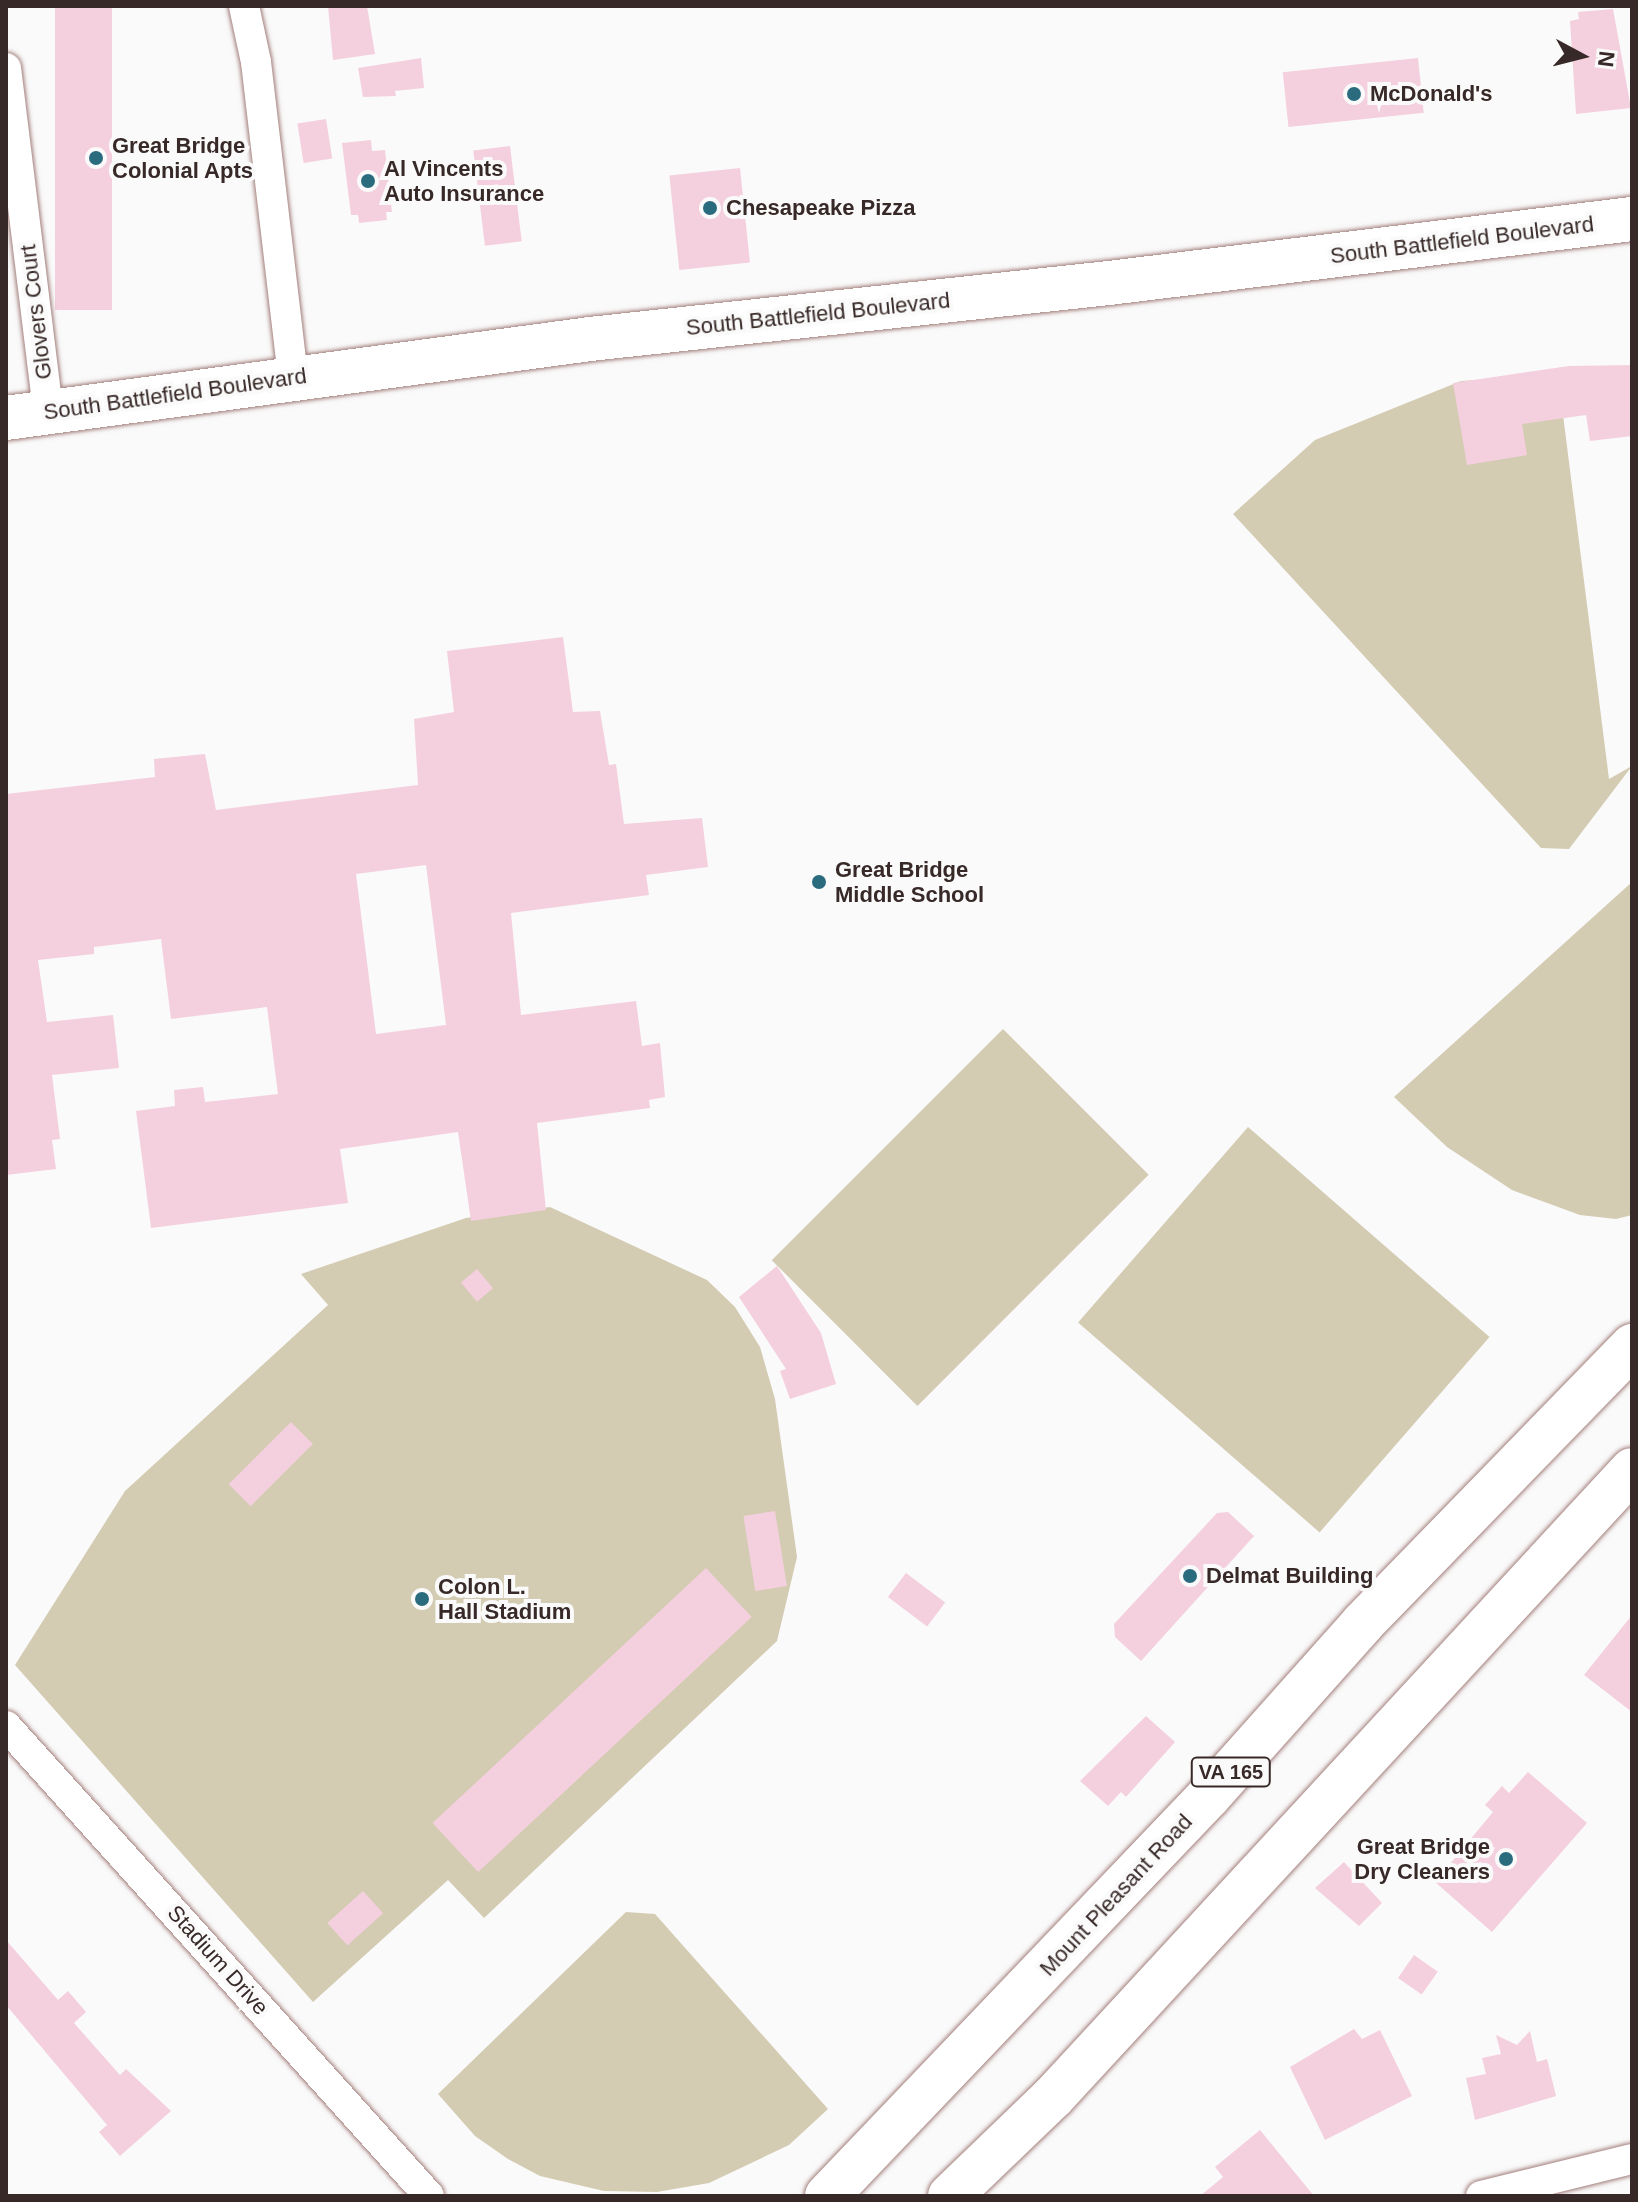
<!DOCTYPE html>
<html>
<head>
<meta charset="utf-8">
<style>
	body { margin:0 }
	#map { position:relative; width:1638px; height:2202px; overflow:hidden; background:#fafafa; font-family:Arial,sans-serif }
	div>[style] { position:absolute }
	[style*='--x'] { left:calc(var(--x)*1px); top:calc(var(--y)*1px); width:calc(var(--w)*1px); rotate:calc(var(--a)*1deg) }
	.green>* { inset:0; background:#d3cbb2; transform-origin:0 0 }
	.building>* { inset:0; background:#f4d0de; transform-origin:0 0 }
	.roads { filter:drop-shadow(0 0 2px #a27f7b) drop-shadow(0 0 2px #a27f7b) }
	.street>* { height:30px; margin:-15px; padding:0 15px; transform-origin:15px; border-radius:15px; background:#fff }
	.primary>* { height:44px; margin:-22px; padding:0 22px; transform-origin:22px; border-radius:22px; background:#fff }
	.dots>* { width:22px; height:22px; translate:-50% -50%; box-sizing:border-box; border:4px solid #fafafa; border-radius:50% }
	span { translate:-50% -50%; white-space:nowrap; text-align:center; line-height:1.15; -webkit-text-stroke:8px #fafafa; paint-order:stroke }
	.shield-label span { padding:2px 6px; background:#fafafa; border:2px solid; border-radius:6px; -webkit-text-stroke-width:0 }
	.shield-label { font-size:20px; color:#372927; font-weight:700 }
	.poi-label { font-size:22px; color:#372927; font-weight:700 }
	.left { translate:0 -50%; text-align:left }
	.right { translate:-100% -50%; text-align:right }
	.street-label { font-size:22px; color:#372927 }
	.frame { position:absolute; inset:0; border:8px solid #372927; pointer-events:none }
	.north { position:absolute; left:1542px; top:16px; width:80px; height:80px; -webkit-text-stroke:6px #fafafa; paint-order:stroke; rotate:97deg; font-size:22px; font-weight:700; line-height:32px; text-align:center; color:#372927 }
	.north::after { content:''; display:block; margin:auto; width:28px; height:36px; background:#372927; clip-path:polygon(50% 0,100% 100%,50% 72%,0 100%) }
</style>
</head>
<body>
<div id="map">
	<div class="green">
		<i style="clip-path:polygon(1558px 375px,1609px 779px,1632px 766px,1569px 849px,1541px 848px,1233px 514px,1315px 440px,1461px 381px)"></i>
		<i style="clip-path:polygon(1632px 882px,1632px 1215px,1616px 1219px,1580px 1215px,1512px 1190px,1447px 1147px,1394px 1097px)"></i>
		<i style="left:1003px;top:1029px;width:206px;height:327px;rotate:45deg"></i>
		<i style="left:1248px;top:1127px;width:320px;height:259px;rotate:41deg"></i>
		<i style="clip-path:polygon(550px 1207px,707px 1280px,735px 1307px,760px 1347px,775px 1399px,797px 1557px,777px 1641px,484px 1918px,448px 1880px,313px 2002px,15px 1665px,125px 1491px,328px 1305px,301px 1274px,466px 1218px)"></i>
		<i style="clip-path:polygon(626px 1912px,655px 1914px,828px 2109px,789px 2145px,709px 2183px,657px 2192px,604px 2191px,540px 2176px,508px 2159px,475px 2136px,438px 2094px)"></i>
	</div>
	<div class="building">
		<i style="left:55px;top:6px;width:57px;height:304px"></i>
		<i style="clip-path:polygon(328px 6px,367px 6px,375px 54px,333px 60px)"></i>
		<i style="clip-path:polygon(1613px 9px,1631px 108px,1576px 114px,1570px 21px,1579px 19px,1578px 12px)"></i>
		<i style="clip-path:polygon(421px 58px,424px 88px,395px 91px,396px 96px,363px 97px,358px 68px)"></i>
		<i style="left:1418px;top:58px;width:55px;height:136px;rotate:84deg"></i>
		<i style="left:326px;top:119px;width:40px;height:29px;rotate:81deg"></i>
		<i style="clip-path:polygon(371px 140px,372px 151px,385px 150px,392px 212px,386px 212px,387px 220px,359px 223px,358px 215px,351px 215px,342px 143px)"></i>
		<i style="left:510px;top:146px;width:96px;height:37px;rotate:83deg"></i>
		<i style="left:740px;top:168px;width:95px;height:71px;rotate:84deg"></i>
		<i style="clip-path:polygon(1632px 365px,1632px 436px,1590px 441px,1586px 415px,1522px 424px,1527px 455px,1467px 465px,1453px 383px,1569px 366px)"></i>
		<i style="clip-path:polygon(evenodd,563px 637px,573px 712px,600px 711px,609px 765px,616px 764px,624px 824px,702px 818px,708px 867px,646px 875px,649px 895px,511px 913px,521px 1015px,636px 1001px,642px 1046px,660px 1043px,665px 1097px,649px 1100px,650px 1108px,537px 1123px,546px 1210px,471px 1221px,458px 1132px,340px 1149px,348px 1203px,151px 1228px,136px 1111px,175px 1106px,174px 1090px,203px 1087px,205px 1102px,278px 1094px,267px 1007px,171px 1019px,161px 939px,94px 947px,94px 954px,38px 960px,47px 1022px,113px 1015px,119px 1068px,52px 1075px,60px 1139px,52px 1140px,56px 1169px,6px 1175px,6px 794px,155px 777px,154px 759px,205px 754px,216px 810px,418px 785px,414px 719px,454px 712px,447px 651px,563px 637px,426px 865px,446px 1025px,376px 1034px,356px 874px,426px 865px)"></i>
		<i style="clip-path:polygon(777px 1266px,821px 1333px,836px 1384px,790px 1399px,780px 1371px,786px 1369px,739px 1297px)"></i>
		<i style="left:477px;top:1269px;width:25px;height:21px;rotate:50deg"></i>
		<i style="left:291px;top:1422px;width:31px;height:88px;rotate:45deg"></i>
		<i style="left:775px;top:1511px;width:76px;height:32px;rotate:81deg"></i>
		<i style="clip-path:polygon(1228px 1512px,1254px 1536px,1141px 1661px,1115px 1637px,1114px 1624px,1217px 1513px)"></i>
		<i style="left:706px;top:1568px;width:67px;height:374px;rotate:47deg"></i>
		<i style="left:906px;top:1573px;width:49px;height:30px;rotate:37deg"></i>
		<i style="clip-path:polygon(1632px 1615px,1632px 1712px,1584px 1675px)"></i>
		<i style="clip-path:polygon(1146px 1716px,1175px 1742px,1126px 1797px,1121px 1792px,1108px 1806px,1080px 1781px)"></i>
		<i style="clip-path:polygon(1528px 1772px,1587px 1823px,1492px 1932px,1435px 1882px,1493px 1812px,1485px 1805px,1502px 1786px,1509px 1793px)"></i>
		<i style="clip-path:polygon(1344px 1862px,1382px 1903px,1359px 1926px,1315px 1888px)"></i>
		<i style="left:363px;top:1891px;width:30px;height:48px;rotate:48deg"></i>
		<i style="clip-path:polygon(6px 1940px,58px 2000px,68px 1991px,86px 2012px,74px 2023px,120px 2075px,126px 2069px,171px 2111px,120px 2156px,99px 2132px,107px 2125px,6px 2005px)"></i>
		<i style="left:1414px;top:1955px;width:29px;height:28px;rotate:35deg"></i>
		<i style="clip-path:polygon(1354px 2029px,1362px 2039px,1380px 2030px,1412px 2096px,1325px 2140px,1290px 2067px)"></i>
		<i style="clip-path:polygon(1530px 2031px,1537px 2062px,1547px 2059px,1556px 2096px,1475px 2120px,1466px 2078px,1486px 2074px,1482px 2058px,1501px 2054px,1496px 2035px,1517px 2045px)"></i>
		<i style="clip-path:polygon(1260px 2130px,1314px 2196px,1200px 2196px,1223px 2177px,1215px 2167px)"></i>
	</div>
	<div class="roads">
		<div class="street">
			<i style="--x:244;--y:6;--w:57;--a:77.9"></i>
			<i style="--x:256;--y:62;--w:317;--a:83.3"></i>
			<i style="--x:6;--y:68;--w:347;--a:83"></i>
			<i style="--x:6;--y:1726;--w:632;--a:48.01"></i>
			<i style="--x:1481;--y:2196;--w:155;--a:-13.8"></i>
		</div>
		<div class="primary">
			<i style="--x:6;--y:418;--w:589;--a:-7.7"></i>
			<i style="--x:590;--y:339;--w:522;--a:-6.16"></i>
			<i style="--x:1109;--y:283;--w:527;--a:-6.98"></i>
			<i style="--x:827;--y:2196;--w:553;--a:-46.32"></i>
			<i style="--x:1209;--y:1796;--w:230;--a:-48.3"></i>
			<i style="--x:1362;--y:1624;--w:388;--a:-45.8"></i>
			<i style="--x:950;--y:2196;--w:143;--a:-43.9"></i>
			<i style="--x:1053;--y:2097;--w:853;--a:-47.28"></i>
		</div>
	</div>
	<div class="dots">
		<i style="left:1354px;top:94px;background:#2a6b7e"></i>
		<i style="left:96px;top:158px;background:#2a6b7e"></i>
		<i style="left:368px;top:181px;background:#2a6b7e"></i>
		<i style="left:710px;top:208px;background:#2a6b7e"></i>
		<i style="left:819px;top:882px;background:#2a6b7e"></i>
		<i style="left:1190px;top:1576px;background:#2a6b7e"></i>
		<i style="left:422px;top:1599px;background:#2a6b7e"></i>
		<i style="left:1506px;top:1859px;background:#2a6b7e"></i>
	</div>
	<div class="shield-label">
		<span style="left:1231px;top:1772px">VA 165</span>
	</div>
	<div class="poi-label">
		<span class="left" style="left:1370px;top:94px">McDonald's</span>
		<span class="left" style="left:112px;top:158px">Great Bridge<br>Colonial Apts</span>
		<span class="left" style="left:384px;top:181px">Al Vincents<br>Auto Insurance</span>
		<span class="left" style="left:726px;top:208px">Chesapeake Pizza</span>
		<span class="left" style="left:835px;top:882px">Great Bridge<br>Middle School</span>
		<span class="left" style="left:1206px;top:1576px">Delmat Building</span>
		<span class="left" style="left:438px;top:1599px">Colon L.<br>Hall Stadium</span>
		<span class="right" style="left:1490px;top:1859px">Great Bridge<br>Dry Cleaners</span>
	</div>
	<div class="street-label">
		<span style="left:1462px;top:240px;rotate:-7deg">South Battlefield Boulevard</span>
		<span style="left:36px;top:312px;rotate:-97deg">Glovers Court</span>
		<span style="left:818px;top:314px;rotate:-6deg">South Battlefield Boulevard</span>
		<span style="left:175px;top:394px;rotate:-8deg">South Battlefield Boulevard</span>
		<span style="left:1116px;top:1895px;rotate:-47deg">Mount Pleasant Road</span>
		<span style="left:218px;top:1960px;rotate:48deg">Stadium Drive</span>
	</div>
	<div class="frame"></div>
	<div class="north">N</div>
</div>
</body>
</html>
